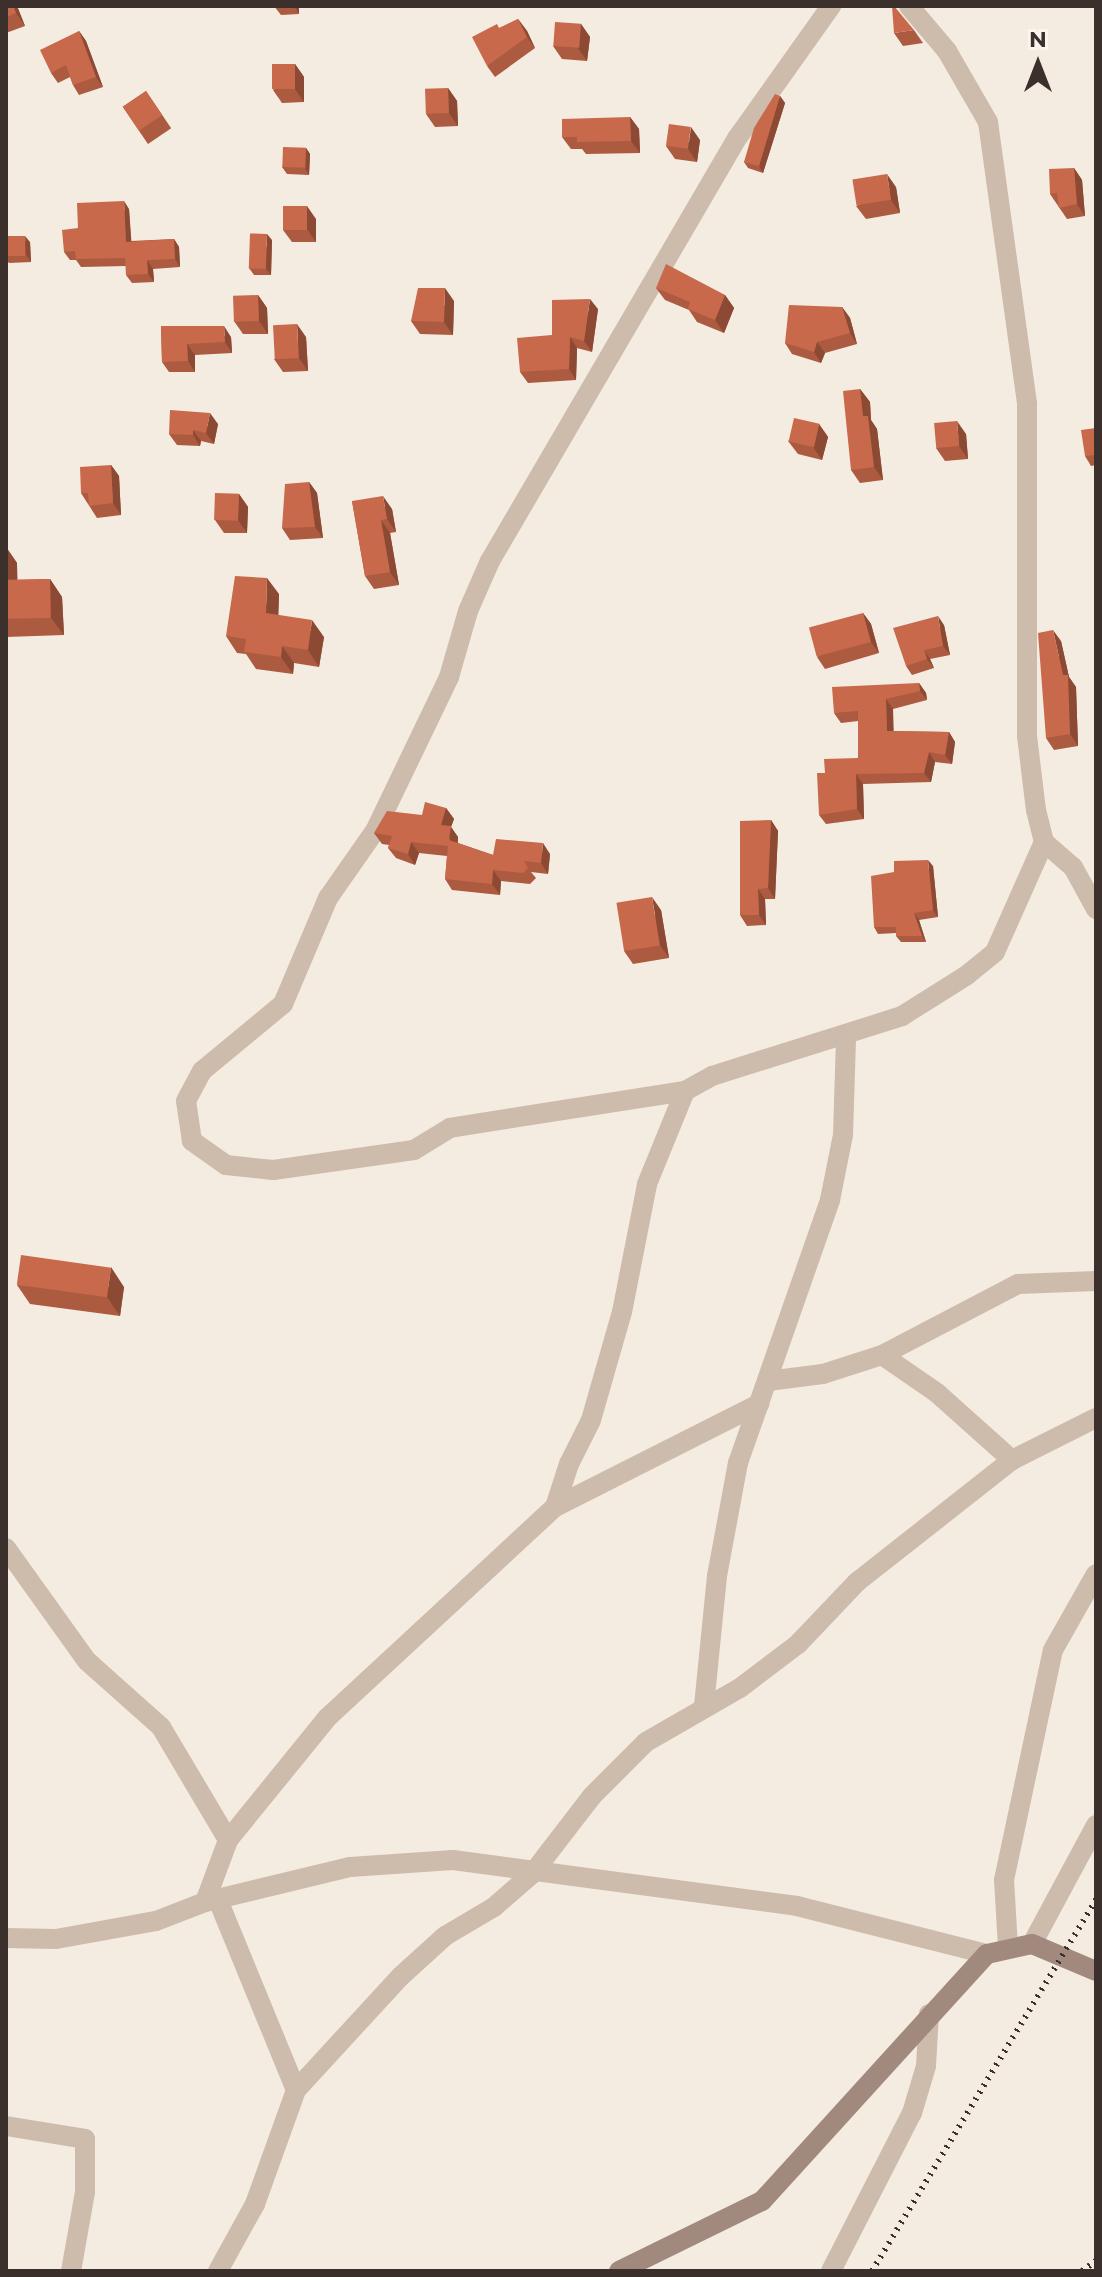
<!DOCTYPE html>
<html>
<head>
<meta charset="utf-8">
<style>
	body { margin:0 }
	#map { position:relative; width:1102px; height:2277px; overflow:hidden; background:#f4ebe1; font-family:Montserrat,sans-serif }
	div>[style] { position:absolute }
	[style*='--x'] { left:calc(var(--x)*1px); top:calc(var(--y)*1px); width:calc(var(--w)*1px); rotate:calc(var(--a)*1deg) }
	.street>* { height:20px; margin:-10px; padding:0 10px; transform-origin:10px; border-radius:10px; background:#cdbbac }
	.secondary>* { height:20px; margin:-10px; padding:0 10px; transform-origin:10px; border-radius:10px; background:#a18a7d }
	.rail>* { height:6px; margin-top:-3px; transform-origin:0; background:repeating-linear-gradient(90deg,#3b302b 0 2px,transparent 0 8px) }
	.wall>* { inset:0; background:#ac5a40; transform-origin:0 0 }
	.shaded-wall>* { inset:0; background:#8c4a34 }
	.building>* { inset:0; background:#c8694b; transform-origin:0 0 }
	span { translate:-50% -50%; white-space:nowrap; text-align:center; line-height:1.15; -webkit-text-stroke:7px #fbf5ee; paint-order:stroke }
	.frame { position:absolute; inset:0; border:8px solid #3b302b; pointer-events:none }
	.north { position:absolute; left:998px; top:24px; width:80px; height:80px; -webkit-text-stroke:6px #fbf5ee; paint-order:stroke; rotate:0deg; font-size:22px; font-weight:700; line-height:32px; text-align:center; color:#3b302b }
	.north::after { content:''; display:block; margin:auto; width:28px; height:36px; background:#3b302b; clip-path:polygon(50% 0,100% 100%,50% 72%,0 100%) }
</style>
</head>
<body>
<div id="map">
	<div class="street">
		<i style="--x:909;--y:6;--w:59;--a:49.8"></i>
		<i style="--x:947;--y:51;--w:82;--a:60"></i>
		<i style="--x:988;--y:122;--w:285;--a:82.1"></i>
		<i style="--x:1027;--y:404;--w:332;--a:90"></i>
		<i style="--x:1027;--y:736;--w:75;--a:83.1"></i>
		<i style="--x:1036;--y:810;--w:33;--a:76"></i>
		<i style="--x:1044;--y:842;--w:38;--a:41"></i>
		<i style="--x:1073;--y:867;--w:48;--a:61.3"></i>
		<i style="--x:685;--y:1091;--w:238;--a:171.1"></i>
		<i style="--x:450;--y:1128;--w:42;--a:148.6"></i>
		<i style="--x:414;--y:1150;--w:142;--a:171.9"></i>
		<i style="--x:273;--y:1170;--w:47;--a:-173.9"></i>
		<i style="--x:226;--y:1165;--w:42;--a:-144.8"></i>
		<i style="--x:192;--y:1141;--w:40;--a:-98.5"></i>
		<i style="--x:186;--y:1101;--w:34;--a:-62"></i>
		<i style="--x:202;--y:1071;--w:105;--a:-39.6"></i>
		<i style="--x:283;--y:1004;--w:115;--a:-67"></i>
		<i style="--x:328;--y:898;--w:82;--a:-55"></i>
		<i style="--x:375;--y:831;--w:171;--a:-64.3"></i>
		<i style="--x:449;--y:677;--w:69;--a:-73.9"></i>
		<i style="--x:468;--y:611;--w:55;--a:-66.3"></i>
		<i style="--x:490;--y:561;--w:491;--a:-59.7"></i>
		<i style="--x:738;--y:137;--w:161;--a:-54.6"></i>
		<i style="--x:882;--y:1355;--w:67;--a:34.6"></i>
		<i style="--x:937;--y:1393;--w:101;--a:41.8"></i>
		<i style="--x:768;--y:1381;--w:55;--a:-7.3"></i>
		<i style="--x:823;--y:1374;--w:62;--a:-17.9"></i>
		<i style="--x:882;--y:1355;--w:153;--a:-27.6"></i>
		<i style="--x:1018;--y:1284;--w:78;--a:-2.2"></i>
		<i style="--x:555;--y:1507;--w:45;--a:-72"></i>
		<i style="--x:569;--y:1464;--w:49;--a:-63.4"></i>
		<i style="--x:591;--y:1420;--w:112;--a:-74"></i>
		<i style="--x:622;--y:1312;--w:130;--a:-78.9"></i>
		<i style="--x:647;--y:1184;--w:100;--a:-67.8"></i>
		<i style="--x:685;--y:1091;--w:31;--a:-29"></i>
		<i style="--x:712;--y:1076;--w:199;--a:-17.5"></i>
		<i style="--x:902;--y:1016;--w:77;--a:-32.2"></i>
		<i style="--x:967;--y:975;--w:36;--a:-39"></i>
		<i style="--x:995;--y:952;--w:120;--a:-66"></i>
		<i style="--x:6;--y:1548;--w:139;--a:54.4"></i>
		<i style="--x:87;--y:1661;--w:99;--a:41.7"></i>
		<i style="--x:161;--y:1727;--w:131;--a:59.3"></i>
		<i style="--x:704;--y:1706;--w:131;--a:-84.3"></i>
		<i style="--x:717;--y:1576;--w:115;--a:-79.5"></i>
		<i style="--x:738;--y:1463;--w:279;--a:-70.7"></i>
		<i style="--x:830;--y:1200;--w:66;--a:-78.7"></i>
		<i style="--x:843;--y:1135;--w:98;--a:-88.2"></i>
		<i style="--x:218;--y:1900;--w:205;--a:67.7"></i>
		<i style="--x:205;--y:1902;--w:66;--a:-69.6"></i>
		<i style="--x:228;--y:1840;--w:157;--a:-50.9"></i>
		<i style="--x:327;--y:1718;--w:311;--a:-42.8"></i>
		<i style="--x:555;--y:1507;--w:229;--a:-26.8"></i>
		<i style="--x:6;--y:1938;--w:50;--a:1.1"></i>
		<i style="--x:56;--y:1939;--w:102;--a:-10.2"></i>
		<i style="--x:156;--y:1921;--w:53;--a:-21.2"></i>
		<i style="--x:205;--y:1902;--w:149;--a:-13.6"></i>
		<i style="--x:350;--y:1867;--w:103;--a:-3.9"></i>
		<i style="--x:453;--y:1860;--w:347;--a:7.6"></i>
		<i style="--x:797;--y:1906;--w:196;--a:14.2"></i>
		<i style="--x:1032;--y:1944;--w:135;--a:-61.7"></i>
		<i style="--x:1008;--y:1947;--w:67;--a:-93.4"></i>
		<i style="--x:1004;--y:1880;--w:235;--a:-78"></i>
		<i style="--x:1053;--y:1650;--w:87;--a:-60.5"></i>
		<i style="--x:6;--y:2126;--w:80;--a:9.3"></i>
		<i style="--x:85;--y:2139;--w:53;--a:90"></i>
		<i style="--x:85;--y:2192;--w:80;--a:100"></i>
		<i style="--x:218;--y:2271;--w:77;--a:-61.1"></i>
		<i style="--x:255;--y:2204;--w:121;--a:-70.2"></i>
		<i style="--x:296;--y:2090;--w:155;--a:-47.4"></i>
		<i style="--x:401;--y:1976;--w:59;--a:-42.3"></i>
		<i style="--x:445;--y:1936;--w:57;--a:-30.6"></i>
		<i style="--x:494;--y:1907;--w:50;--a:-41"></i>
		<i style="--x:532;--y:1874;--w:98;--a:-52.4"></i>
		<i style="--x:592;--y:1796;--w:76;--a:-45"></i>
		<i style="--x:646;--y:1742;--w:108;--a:-29.9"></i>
		<i style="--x:740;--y:1688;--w:73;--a:-37.2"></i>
		<i style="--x:798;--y:1644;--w:86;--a:-46.4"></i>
		<i style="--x:857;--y:1582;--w:197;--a:-38.2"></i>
		<i style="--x:1012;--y:1460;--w:94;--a:-26.6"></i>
		<i style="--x:831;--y:2271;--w:178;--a:-62.9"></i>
		<i style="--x:912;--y:2113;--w:49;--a:-73.4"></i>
		<i style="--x:926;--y:2066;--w:52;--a:-86.7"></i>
	</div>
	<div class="secondary">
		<i style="--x:619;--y:2271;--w:159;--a:-26.1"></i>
		<i style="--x:762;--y:2201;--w:334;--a:-47.7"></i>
		<i style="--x:987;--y:1954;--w:46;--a:-12.5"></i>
		<i style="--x:1032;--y:1944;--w:69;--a:22.9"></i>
	</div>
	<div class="rail">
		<i style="--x:872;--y:2271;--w:434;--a:-58.9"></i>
		<i style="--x:1082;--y:2271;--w:17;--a:-36"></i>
	</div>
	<div class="wall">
		<i style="clip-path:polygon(6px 6px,17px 6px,25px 26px,6px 33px)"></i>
		<i style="clip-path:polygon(274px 6px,299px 6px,299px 14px,281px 15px)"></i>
		<i style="clip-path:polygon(518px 19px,527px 31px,535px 48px,495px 77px,487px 66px,500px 28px)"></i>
		<i style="clip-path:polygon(581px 24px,590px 37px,587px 61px,562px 59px,553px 46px)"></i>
		<i style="clip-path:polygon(914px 30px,923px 43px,903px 46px,894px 33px)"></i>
		<i style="clip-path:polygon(79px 31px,86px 41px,103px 87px,79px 95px,73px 85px,70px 77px,58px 83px,51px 73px)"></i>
		<i style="clip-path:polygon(295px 64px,304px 77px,304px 102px,282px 103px,273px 90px)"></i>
		<i style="clip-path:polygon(448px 88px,457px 101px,458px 126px,435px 127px,426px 114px)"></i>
		<i style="left:146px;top:91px;width:45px;height:28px;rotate:56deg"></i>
		<i style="clip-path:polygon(780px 96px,785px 103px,763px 173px,748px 168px,744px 162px)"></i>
		<i style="clip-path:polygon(630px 117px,639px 129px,640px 153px,586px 154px,582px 149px,571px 149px,562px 137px)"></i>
		<i style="clip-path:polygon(700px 140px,697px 162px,675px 159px,666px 146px)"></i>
		<i style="clip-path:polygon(306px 148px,310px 154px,309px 175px,287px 174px,282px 167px)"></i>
		<i style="clip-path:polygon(1074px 168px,1082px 180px,1085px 216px,1067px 219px,1050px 194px)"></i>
		<i style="clip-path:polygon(896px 187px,900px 213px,866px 219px,856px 206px)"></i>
		<i style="clip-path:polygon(129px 209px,131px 241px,174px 239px,179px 247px,180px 267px,153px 269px,154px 282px,132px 283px,126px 275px,126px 266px,81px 267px,76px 260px,70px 260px,64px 252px,78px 228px)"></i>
		<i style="clip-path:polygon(316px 219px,316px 242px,292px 242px,283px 230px)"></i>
		<i style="clip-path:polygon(6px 236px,30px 242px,31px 262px,9px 263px,6px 259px)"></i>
		<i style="clip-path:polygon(272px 240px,271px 275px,254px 275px,249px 268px)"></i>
		<i style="clip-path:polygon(656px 288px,725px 295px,734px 308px,724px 333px,697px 322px,689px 310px,665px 300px)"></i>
		<i style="clip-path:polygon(258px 295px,267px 308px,268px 334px,243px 334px,234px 321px)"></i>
		<i style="clip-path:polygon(454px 301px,453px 335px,420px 334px,411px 321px)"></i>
		<i style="clip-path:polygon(842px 307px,850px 318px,857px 344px,825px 353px,821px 363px,792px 354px,785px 343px)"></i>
		<i style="clip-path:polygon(598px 309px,592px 352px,577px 348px,576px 380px,528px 383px,520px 372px,552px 335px)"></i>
		<i style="clip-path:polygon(161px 326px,231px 337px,232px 353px,195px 355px,195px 372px,169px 372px,162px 362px)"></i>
		<i style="clip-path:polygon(306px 337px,308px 371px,283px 372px,274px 359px)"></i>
		<i style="clip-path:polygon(860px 389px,870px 402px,871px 420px,877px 429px,883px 480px,860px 483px,851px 470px)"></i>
		<i style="clip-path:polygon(218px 424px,214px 444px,201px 441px,200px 446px,177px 445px,169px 434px)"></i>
		<i style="clip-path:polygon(819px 424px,828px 437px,822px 460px,798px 454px,788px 441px)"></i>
		<i style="clip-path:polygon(1096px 428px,1096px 465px,1091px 466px,1085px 456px)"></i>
		<i style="clip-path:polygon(966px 434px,968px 459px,945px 461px,936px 448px)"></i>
		<i style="clip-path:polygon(111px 465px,119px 476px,121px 515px,97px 518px,81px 493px)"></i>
		<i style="clip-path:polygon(309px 482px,317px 493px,323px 538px,290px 540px,282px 528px)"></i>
		<i style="clip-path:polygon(239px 494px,248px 507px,247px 533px,224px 533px,215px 520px)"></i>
		<i style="clip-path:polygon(352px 501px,392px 509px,396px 532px,390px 533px,399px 585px,374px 589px,365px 576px)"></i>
		<i style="clip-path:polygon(6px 547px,17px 563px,17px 580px,50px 579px,62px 597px,64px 635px,6px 637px)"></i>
		<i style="clip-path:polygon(279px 594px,278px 615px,324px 637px,319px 667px,294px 663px,293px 674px,256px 669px,246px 654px,237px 653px,226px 636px)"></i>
		<i style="clip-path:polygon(863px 613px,871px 624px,879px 653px,825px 669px,817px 657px)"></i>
		<i style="clip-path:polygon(944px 625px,950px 655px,930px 659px,934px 668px,912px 675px,906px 666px)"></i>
		<i style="clip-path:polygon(1061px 641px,1069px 677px,1076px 687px,1078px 746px,1054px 750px,1046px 738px)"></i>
		<i style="clip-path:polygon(919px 683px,926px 693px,927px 700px,893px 709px,893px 731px,949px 732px,955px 742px,952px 764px,935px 762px,931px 782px,863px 784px,864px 819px,826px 824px,819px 815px,825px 773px,858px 758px,858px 721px,841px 723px,834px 713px)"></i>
		<i style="clip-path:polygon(446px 808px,454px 819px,451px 827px,458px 837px,458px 843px,493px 855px,550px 854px,548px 874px,531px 872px,536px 878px,530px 884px,501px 881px,500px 895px,452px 890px,445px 879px,447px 856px,419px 853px,415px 865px,396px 858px,388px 848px,389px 845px,382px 844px,374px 833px,422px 815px)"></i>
		<i style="clip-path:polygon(771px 820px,778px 831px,775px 899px,765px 899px,766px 925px,747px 926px,740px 915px)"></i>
		<i style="clip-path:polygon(933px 866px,938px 917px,919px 920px,926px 942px,901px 942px,896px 936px,896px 933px,878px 934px,874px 927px)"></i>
		<i style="clip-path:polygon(661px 910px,669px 958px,633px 964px,624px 951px)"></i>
		<i style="clip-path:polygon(17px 1285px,124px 1287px,120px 1316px,30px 1304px)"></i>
	</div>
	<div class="shaded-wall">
		<i style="clip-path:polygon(13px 6px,17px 6px,25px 26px,16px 13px)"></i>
		<i style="clip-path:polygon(294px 6px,299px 6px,299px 14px)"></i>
		<i style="clip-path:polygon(518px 19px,527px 31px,535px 48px,527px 37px)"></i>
		<i style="clip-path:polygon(581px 24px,590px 37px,587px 61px,578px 48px)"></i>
		<i style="clip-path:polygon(79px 31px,86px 41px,103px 87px,96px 77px)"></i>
		<i style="clip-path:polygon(295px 64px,304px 77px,304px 102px,295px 89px)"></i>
		<i style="clip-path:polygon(448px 88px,457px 101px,458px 126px,449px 113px)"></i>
		<i style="clip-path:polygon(780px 96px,785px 103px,763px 173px,759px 166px)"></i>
		<i style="clip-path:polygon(630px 117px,639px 129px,640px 153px,631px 141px)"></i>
		<i style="clip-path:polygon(691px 127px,700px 140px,697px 162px,688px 149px)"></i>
		<i style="clip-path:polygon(306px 148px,310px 154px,309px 175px,305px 168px)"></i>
		<i style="clip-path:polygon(1074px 168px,1082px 180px,1085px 216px,1077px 204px)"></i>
		<i style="clip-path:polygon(887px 174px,896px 187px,900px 213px,891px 200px)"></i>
		<i style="clip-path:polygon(124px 201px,129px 209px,132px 250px,126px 242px)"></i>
		<i style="clip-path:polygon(307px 206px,316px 219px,316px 242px,307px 229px)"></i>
		<i style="clip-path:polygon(267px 234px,272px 240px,271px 275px,266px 269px)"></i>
		<i style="clip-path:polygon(25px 236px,30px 242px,31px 262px,26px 255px)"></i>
		<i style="clip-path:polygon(174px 239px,179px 247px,180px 267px,175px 259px)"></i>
		<i style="clip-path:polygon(147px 260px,153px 269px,154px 282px,148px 274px)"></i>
		<i style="clip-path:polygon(445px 288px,454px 301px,453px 335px,444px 322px)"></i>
		<i style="clip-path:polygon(258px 295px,267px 308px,268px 334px,259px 321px)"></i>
		<i style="clip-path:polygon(725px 295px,734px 308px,724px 333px,715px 320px)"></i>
		<i style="clip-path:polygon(590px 299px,598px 309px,592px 352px,584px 341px)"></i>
		<i style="clip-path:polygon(842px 307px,850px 318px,857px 344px,850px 333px)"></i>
		<i style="clip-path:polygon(297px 324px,306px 337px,308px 371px,299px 358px)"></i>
		<i style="clip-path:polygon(224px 326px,231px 337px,232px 353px,225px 342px)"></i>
		<i style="clip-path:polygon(570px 337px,577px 348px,576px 380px,569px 369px)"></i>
		<i style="clip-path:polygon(817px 342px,825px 353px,821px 363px,814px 352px)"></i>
		<i style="clip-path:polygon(187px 344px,195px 355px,195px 372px,188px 361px)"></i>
		<i style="clip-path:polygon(860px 389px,870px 402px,871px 420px,877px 429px,883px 480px,874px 467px,863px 416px)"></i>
		<i style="clip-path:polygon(210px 413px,218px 424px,214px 444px,206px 433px)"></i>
		<i style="clip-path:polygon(957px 421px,966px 434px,968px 459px,959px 446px)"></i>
		<i style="clip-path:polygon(819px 424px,828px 437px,822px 460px,813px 447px)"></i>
		<i style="clip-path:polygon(193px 430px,201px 441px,200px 446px,193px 435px)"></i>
		<i style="clip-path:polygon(111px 465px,119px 476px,121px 515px,113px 503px)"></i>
		<i style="clip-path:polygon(309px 482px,317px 493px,323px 538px,315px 527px)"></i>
		<i style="clip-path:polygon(239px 494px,248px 507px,247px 533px,238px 520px)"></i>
		<i style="clip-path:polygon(383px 496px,392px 509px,396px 532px,387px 519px)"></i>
		<i style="clip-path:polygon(381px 520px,390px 533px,399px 585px,390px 572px)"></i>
		<i style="clip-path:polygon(6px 547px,17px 563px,18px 598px,6px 581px)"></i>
		<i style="clip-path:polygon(267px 578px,279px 594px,278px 630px,266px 613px)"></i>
		<i style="clip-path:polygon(50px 579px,62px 597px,64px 635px,51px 618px)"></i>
		<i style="clip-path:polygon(863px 613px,871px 624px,879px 653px,871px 642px)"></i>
		<i style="clip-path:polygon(938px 616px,944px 625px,950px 655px,943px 646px)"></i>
		<i style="clip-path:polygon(312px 620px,324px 637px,319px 667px,308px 650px)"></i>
		<i style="clip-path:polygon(1053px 630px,1061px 641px,1069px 677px,1076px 687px,1078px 746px,1070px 734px,1063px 675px)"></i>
		<i style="clip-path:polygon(282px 646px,294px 663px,293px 674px,281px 657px)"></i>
		<i style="clip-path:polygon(924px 650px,930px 659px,934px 668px,927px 659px)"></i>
		<i style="clip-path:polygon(919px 683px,926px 693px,927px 700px,920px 691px)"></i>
		<i style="clip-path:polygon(886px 699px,893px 709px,894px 740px,887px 731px)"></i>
		<i style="clip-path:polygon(949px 732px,955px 742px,952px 764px,945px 755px)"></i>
		<i style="clip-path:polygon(929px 752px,935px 762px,931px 782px,924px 773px)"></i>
		<i style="clip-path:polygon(856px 774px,863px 784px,864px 819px,857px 809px)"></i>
		<i style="clip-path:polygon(446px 808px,454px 819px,451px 827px,458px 837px,457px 850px,441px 825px)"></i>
		<i style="clip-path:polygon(771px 820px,778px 831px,775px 899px,768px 888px)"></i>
		<i style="clip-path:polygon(411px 842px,419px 853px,415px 865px,408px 854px)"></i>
		<i style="clip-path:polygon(543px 843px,550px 854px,548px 874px,541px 863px)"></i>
		<i style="clip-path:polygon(928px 860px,933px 866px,938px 917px,933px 910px)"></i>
		<i style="clip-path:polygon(493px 870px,501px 881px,500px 895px,492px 884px)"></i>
		<i style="clip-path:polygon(758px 889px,765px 899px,766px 925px,759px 915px)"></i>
		<i style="clip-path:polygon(652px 897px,661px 910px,669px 958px,660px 945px)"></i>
		<i style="clip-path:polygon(914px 913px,919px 920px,926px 942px,922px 936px)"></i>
		<i style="clip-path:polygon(111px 1267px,124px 1287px,120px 1316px,107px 1297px)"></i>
	</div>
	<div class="building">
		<i style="clip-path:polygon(6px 6px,13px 6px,16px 13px,6px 17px)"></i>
		<i style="clip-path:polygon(892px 6px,894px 6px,914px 30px,894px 33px)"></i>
		<i style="clip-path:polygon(518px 19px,527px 37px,487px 66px,472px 37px,497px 24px,499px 28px)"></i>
		<i style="left:555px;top:22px;width:26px;height:24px;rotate:4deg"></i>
		<i style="clip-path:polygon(79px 31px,96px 77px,73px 85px,66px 65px,51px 73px,40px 50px)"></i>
		<i style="left:295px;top:64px;width:25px;height:23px;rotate:90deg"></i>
		<i style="left:448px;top:88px;width:25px;height:23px;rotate:88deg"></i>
		<i style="left:146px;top:91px;width:29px;height:28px;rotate:56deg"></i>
		<i style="clip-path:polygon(775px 94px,780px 96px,759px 166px,744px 162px,754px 128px)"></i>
		<i style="clip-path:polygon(630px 117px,631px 141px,577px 142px,577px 137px,562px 137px,562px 119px)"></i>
		<i style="left:669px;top:124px;width:22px;height:22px;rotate:8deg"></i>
		<i style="left:283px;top:147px;width:23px;height:20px;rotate:2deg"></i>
		<i style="clip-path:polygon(1074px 168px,1077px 204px,1059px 208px,1057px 193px,1050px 194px,1049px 169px)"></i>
		<i style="left:887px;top:174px;width:26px;height:35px;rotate:81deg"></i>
		<i style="clip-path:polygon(124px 201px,126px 242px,174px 239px,175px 259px,147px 260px,148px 274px,126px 275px,125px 258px,76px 259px,75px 251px,64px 252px,62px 230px,78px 228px,77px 203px)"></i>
		<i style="left:283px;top:206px;width:24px;height:24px"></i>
		<i style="left:267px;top:234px;width:35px;height:17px;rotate:92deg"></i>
		<i style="left:6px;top:236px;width:19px;height:20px"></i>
		<i style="clip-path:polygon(666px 264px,725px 295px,715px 320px,688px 309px,690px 302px,656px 288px)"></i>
		<i style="clip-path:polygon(418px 288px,445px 288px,444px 322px,411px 321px)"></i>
		<i style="left:258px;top:295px;width:26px;height:25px;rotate:88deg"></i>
		<i style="clip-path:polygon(590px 299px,584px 341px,570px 337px,569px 369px,520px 372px,517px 338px,552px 335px,552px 300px)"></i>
		<i style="clip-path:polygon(789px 305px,842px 307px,850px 333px,817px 342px,814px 352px,785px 343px)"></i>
		<i style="left:297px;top:324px;width:34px;height:24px;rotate:87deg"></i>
		<i style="clip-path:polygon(161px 326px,224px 326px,225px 342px,187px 344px,188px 361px,162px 362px)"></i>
		<i style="clip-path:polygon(860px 389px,863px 416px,868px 416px,874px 467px,851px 470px,843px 391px)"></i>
		<i style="clip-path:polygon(170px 410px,210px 413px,206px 433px,193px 430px,193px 435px,169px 434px)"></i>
		<i style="left:794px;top:418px;width:26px;height:24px;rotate:13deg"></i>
		<i style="left:957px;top:421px;width:25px;height:23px;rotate:85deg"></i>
		<i style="clip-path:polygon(1096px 428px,1096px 455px,1085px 456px,1081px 430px)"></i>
		<i style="clip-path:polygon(111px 465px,113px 503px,89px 506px,88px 493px,81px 493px,80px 467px)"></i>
		<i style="clip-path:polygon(309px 482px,315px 527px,282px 528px,285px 484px)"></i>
		<i style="left:215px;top:493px;width:24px;height:27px;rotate:2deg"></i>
		<i style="clip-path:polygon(383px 496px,387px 519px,381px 520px,390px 572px,365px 576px,352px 501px)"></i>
		<i style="clip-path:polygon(235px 576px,267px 578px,266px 613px,312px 620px,308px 650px,282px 646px,281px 657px,244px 652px,246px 639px,226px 636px)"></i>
		<i style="left:50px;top:579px;width:39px;height:44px;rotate:89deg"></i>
		<i style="left:863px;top:613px;width:30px;height:56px;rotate:75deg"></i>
		<i style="clip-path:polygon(938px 616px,943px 646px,924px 650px,927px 659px,906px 666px,893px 628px)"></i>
		<i style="clip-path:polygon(1053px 630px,1063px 675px,1068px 675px,1070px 734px,1046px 738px,1038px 633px)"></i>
		<i style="clip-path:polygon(919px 683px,920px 691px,886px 699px,887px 731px,949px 732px,945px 755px,929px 752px,924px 773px,856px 774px,857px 809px,819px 815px,817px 773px,825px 773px,824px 759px,858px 758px,858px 711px,834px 713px,832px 687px)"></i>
		<i style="clip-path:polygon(425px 802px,446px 808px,441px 825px,451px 826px,449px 840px,493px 855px,496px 839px,543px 843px,541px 863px,524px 861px,528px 868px,523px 873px,493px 870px,492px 884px,445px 879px,448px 846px,411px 842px,408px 854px,388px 848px,392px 836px,374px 833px,387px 811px,422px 815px)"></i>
		<i style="clip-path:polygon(771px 820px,768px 888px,758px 889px,759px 915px,740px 915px,740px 821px)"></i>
		<i style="clip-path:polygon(928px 860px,933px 910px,914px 913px,922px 936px,896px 936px,896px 927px,874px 927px,871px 876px,894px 872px,894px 861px)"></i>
		<i style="left:652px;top:897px;width:49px;height:36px;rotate:81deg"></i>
		<i style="left:21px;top:1255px;width:91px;height:30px;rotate:8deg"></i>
	</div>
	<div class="frame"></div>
	<div class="north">N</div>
</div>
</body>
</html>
